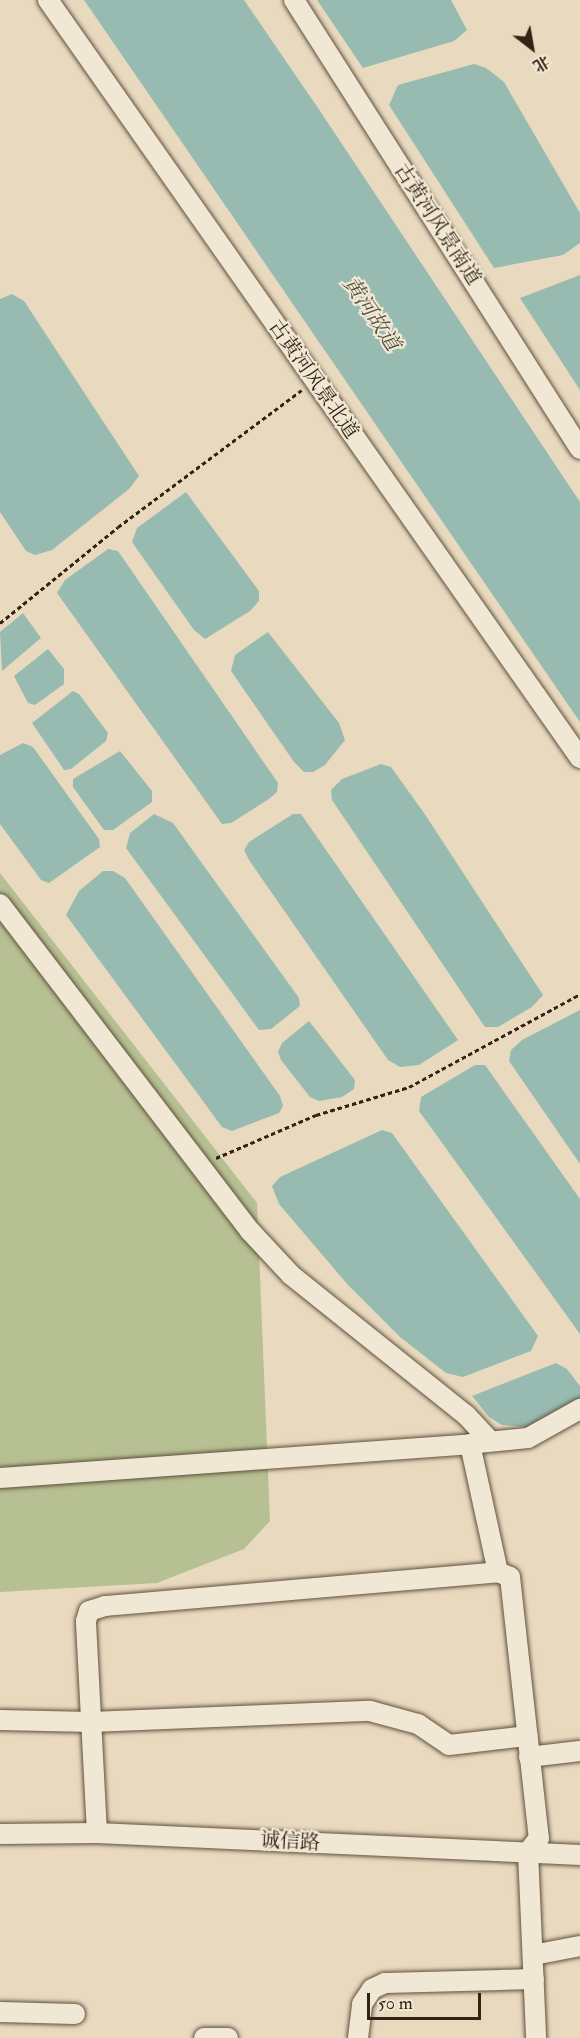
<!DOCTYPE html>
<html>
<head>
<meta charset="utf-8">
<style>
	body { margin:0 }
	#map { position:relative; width:580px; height:2038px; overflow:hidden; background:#e9dabf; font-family:"IM FELL Double Pica","Noto Serif SC",serif }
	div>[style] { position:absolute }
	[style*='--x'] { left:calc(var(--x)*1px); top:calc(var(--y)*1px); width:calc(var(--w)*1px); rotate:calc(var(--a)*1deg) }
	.green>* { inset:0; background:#b6c092 }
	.water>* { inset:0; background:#97bbb0 }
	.path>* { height:3px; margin-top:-1.5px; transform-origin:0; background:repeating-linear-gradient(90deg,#342312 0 4.5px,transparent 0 7.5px) }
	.roads { filter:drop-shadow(0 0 2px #61513d) drop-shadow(0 0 2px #61513d) }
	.minor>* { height:20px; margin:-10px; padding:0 10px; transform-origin:10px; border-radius:10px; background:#f1e7d5 }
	span { translate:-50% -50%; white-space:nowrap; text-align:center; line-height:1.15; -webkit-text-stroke:4.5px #f1e7d5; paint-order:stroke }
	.street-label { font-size:20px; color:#342312 }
	.water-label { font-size:21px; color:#525141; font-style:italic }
	.north { position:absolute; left:502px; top:18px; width:60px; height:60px; -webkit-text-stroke:4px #f1e7d5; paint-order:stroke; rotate:149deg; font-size:16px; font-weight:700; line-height:24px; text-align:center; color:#342312 }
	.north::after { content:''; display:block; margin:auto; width:21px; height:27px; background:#342312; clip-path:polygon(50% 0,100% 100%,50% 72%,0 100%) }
	.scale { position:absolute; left:367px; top:1993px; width:114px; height:27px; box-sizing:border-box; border:3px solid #342312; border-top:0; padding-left:8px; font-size:18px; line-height:21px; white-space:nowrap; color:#342312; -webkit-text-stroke:4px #f1e7d5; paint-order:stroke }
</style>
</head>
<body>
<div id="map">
	<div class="green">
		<i style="clip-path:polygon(0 873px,257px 1203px,270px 1521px,244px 1549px,157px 1583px,0 1592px)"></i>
	</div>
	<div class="water">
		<i style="clip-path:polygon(84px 0,244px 0,318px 108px,580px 502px,580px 722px)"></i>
		<i style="clip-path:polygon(317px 0,451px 0,467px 30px,454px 41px,363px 68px)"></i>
		<i style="clip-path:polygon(474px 64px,486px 68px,504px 82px,580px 213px,580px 243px,563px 255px,494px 268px,389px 105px,398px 85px)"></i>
		<i style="clip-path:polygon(580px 275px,580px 390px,520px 298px)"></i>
		<i style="clip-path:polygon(12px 294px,24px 301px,139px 476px,129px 489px,52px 550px,35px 555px,26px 551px,0 512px,0 299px)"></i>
		<i style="clip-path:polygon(186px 492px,259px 591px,259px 601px,250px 611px,205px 639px,194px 630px,132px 542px,137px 528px)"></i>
		<i style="clip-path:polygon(108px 549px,118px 551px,278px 783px,277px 792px,269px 799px,231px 823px,222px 824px,57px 593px,65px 580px)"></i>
		<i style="clip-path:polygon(23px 613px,41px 638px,2px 671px,0 632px)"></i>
		<i style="clip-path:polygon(268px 632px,339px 723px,345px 740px,325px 765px,313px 772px,304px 772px,294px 762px,231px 671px,235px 655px)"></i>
		<i style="clip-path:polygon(48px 649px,64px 669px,64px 684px,35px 705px,28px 703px,14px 676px)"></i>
		<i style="clip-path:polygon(73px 691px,79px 694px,108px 733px,106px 741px,71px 769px,64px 770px,32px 723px)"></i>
		<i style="clip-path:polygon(23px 743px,33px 747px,99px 839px,100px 847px,49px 883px,41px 880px,0 824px,0 755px)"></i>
		<i style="clip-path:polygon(120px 751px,152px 791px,152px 802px,113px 830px,104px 830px,73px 787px,73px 779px)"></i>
		<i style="clip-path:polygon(381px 764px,391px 767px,424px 813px,543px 995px,532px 1007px,498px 1027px,485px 1027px,332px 800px,331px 790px,342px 779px)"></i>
		<i style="clip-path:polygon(154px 814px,173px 823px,299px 998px,300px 1006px,271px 1029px,259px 1030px,126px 848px,130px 833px)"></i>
		<i style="clip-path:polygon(293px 814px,301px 814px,458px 1040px,419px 1065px,400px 1067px,388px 1060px,249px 860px,244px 850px,249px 842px)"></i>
		<i style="clip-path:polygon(103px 871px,113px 871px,125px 878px,280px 1096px,283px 1106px,279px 1113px,232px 1131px,222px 1127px,66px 915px,79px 891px)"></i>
		<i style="clip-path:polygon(580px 1010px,580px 1164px,509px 1061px,511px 1050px,522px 1040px)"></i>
		<i style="clip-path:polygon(309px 1021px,355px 1080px,354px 1089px,342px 1097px,319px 1101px,310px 1097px,281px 1060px,278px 1052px,282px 1043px)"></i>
		<i style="clip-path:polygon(475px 1065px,485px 1065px,580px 1199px,580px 1334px,419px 1111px,421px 1097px)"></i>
		<i style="clip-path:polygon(382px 1130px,392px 1133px,538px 1336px,531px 1351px,463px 1377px,446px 1373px,400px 1337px,348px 1285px,279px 1204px,272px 1186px,280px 1177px)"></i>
		<i style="clip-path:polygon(556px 1363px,567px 1369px,580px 1386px,580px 1399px,530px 1427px,502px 1425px,489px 1417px,472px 1396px)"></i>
	</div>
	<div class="path">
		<i style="--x:0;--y:623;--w:152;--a:-39.1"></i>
		<i style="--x:118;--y:527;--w:229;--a:-36.7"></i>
		<i style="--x:216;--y:1158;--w:109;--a:-23.3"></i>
		<i style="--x:316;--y:1115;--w:97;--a:-16.8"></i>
		<i style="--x:409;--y:1087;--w:195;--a:-28.5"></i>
	</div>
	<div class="roads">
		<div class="minor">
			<i style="--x:48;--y:0;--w:926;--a:54.94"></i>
			<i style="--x:294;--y:0;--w:532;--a:57.5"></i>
			<i style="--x:0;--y:904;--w:412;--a:52.6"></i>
			<i style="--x:250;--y:1231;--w:60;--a:47"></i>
			<i style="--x:291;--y:1275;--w:224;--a:38.7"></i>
			<i style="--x:466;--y:1415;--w:35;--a:47"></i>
			<i style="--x:478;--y:1443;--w:50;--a:-5.7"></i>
			<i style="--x:528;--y:1438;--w:60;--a:-29.1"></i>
			<i style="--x:0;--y:1478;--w:471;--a:-4.1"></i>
			<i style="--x:470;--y:1444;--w:131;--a:77.7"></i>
			<i style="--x:498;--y:1572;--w:13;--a:23"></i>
			<i style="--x:510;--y:1577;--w:263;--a:83.7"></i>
			<i style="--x:539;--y:1838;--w:18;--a:128"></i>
			<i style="--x:528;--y:1852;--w:186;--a:87.5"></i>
			<i style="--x:0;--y:1720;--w:91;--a:1.3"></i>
			<i style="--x:91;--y:1722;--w:279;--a:-2.3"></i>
			<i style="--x:370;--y:1711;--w:50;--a:15.2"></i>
			<i style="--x:418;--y:1724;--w:37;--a:34"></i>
			<i style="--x:449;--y:1745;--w:79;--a:-6.6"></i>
			<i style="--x:529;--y:1757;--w:51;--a:-6.7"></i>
			<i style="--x:97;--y:1833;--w:212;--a:-93"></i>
			<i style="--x:86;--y:1621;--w:10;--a:-73"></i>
			<i style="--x:89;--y:1611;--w:17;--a:-17"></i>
			<i style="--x:105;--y:1606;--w:394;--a:-4.9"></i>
			<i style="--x:0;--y:1834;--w:97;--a:-0.6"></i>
			<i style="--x:97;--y:1833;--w:484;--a:2.6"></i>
			<i style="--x:533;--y:1955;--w:48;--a:-10.8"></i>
			<i style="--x:0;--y:2012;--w:75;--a:1.5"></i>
			<i style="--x:204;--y:2038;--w:24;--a:0"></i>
			<i style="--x:358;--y:2038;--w:34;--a:-83"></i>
			<i style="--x:362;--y:2004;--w:18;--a:-56"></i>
			<i style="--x:372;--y:1989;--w:14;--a:-25"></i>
			<i style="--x:385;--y:1983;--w:149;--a:-1.5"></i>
		</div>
	</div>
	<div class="street-label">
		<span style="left:438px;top:224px;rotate:57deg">古黄河风景南道</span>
		<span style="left:314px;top:379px;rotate:55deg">古黄河风景北道</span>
		<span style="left:290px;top:1841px;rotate:3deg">诚信路</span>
	</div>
	<div class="water-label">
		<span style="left:371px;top:314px;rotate:56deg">黄河故道</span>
	</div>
	<div class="north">北</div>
	<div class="scale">50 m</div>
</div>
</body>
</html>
